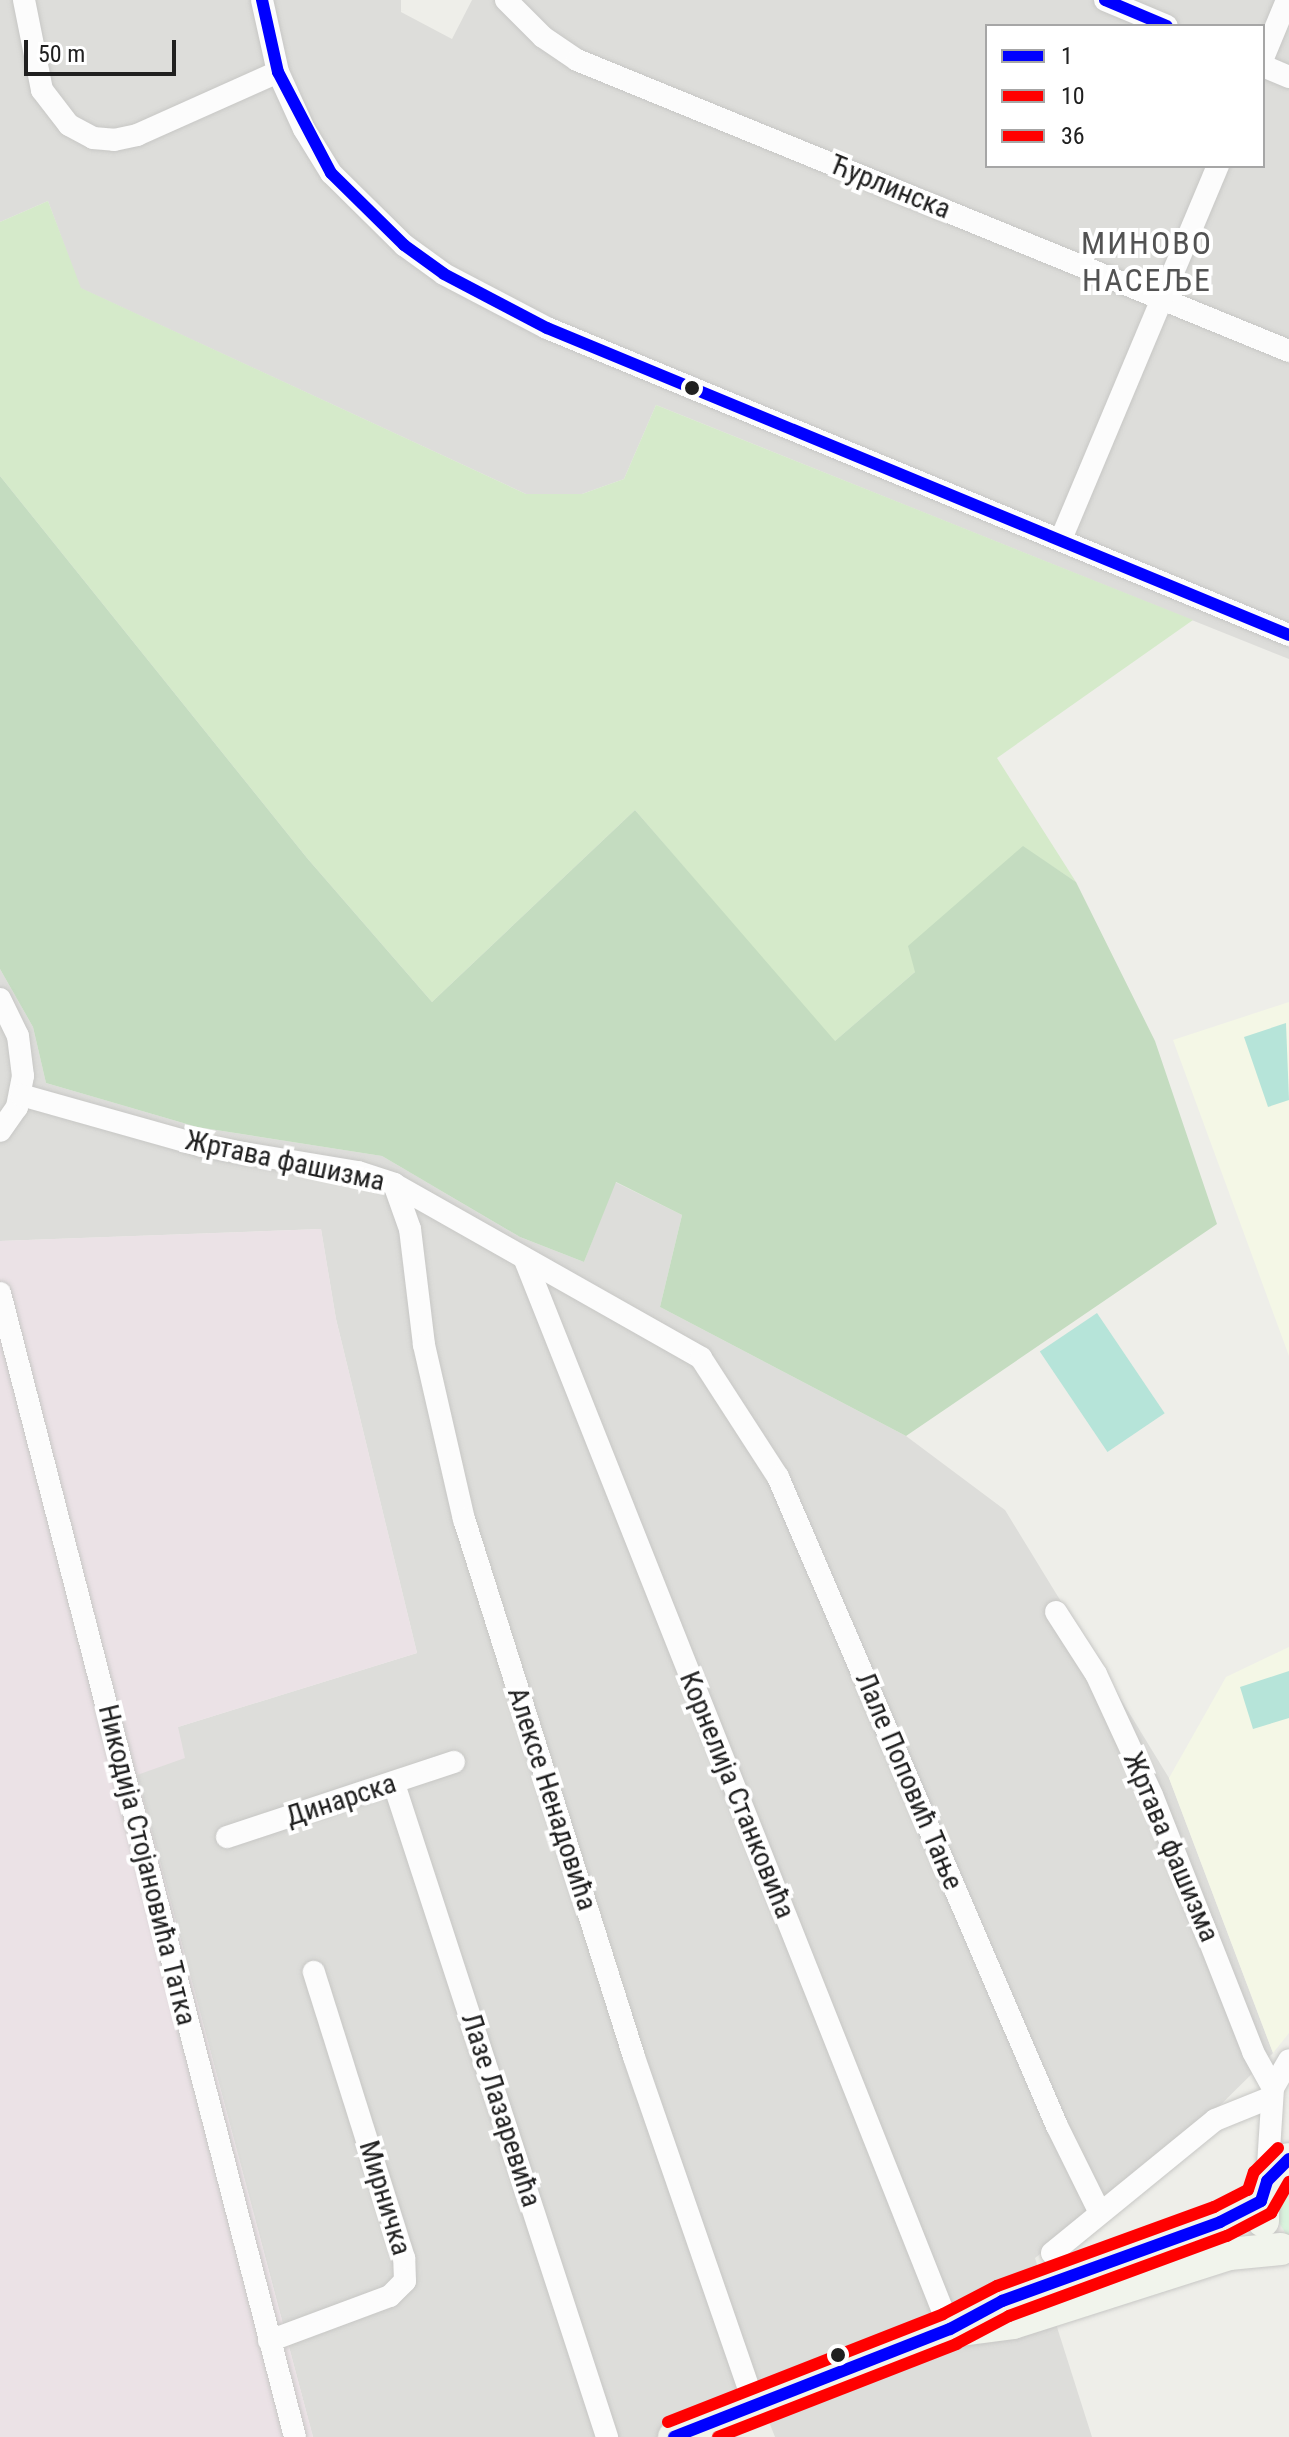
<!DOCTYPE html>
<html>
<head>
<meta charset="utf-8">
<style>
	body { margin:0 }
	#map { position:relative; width:1289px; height:2437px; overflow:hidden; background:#eeeee9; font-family:"Roboto Condensed",sans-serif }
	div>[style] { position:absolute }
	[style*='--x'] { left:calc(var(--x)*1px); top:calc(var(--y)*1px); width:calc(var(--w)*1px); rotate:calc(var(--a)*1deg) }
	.residential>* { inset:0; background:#ddddda }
	.industrial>* { inset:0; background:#ebe2e6 }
	.education>* { inset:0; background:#f4f7e6 }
	.grass>* { inset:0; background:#d5eaca }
	.forest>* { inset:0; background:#c4dcc0 }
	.park>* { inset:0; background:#d9f3dd }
	.pitch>* { inset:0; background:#b6e4d9; transform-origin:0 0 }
	.roads { filter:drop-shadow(0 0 2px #c7c7c5) drop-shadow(0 0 2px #c7c7c5) }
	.minor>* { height:22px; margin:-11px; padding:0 11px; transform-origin:11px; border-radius:11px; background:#fcfcfc }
	.secondary>* { height:32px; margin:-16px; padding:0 16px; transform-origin:16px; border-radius:16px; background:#f1f4ec }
	.bus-1>* { height:12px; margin:-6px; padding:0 6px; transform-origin:6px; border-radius:6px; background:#00f }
	.bus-2>* { height:12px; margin:-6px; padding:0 6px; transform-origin:6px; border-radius:6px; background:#f00 }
	.bus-3>* { height:12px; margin:-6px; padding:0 6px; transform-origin:6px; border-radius:6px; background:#f00 }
	.dots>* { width:22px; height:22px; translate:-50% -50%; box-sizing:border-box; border:4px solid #fff; border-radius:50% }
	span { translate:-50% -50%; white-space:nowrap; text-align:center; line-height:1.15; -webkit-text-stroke:8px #fff; paint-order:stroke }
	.street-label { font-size:28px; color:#202020 }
	.quarter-label { font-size:32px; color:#535353; letter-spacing:2px }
	.legend { position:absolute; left:985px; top:24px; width:280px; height:144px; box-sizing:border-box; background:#fff; border:2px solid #a6a6a6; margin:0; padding:10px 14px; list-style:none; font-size:24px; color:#202020 }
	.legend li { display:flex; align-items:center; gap:16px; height:40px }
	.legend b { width:40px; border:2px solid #a6a6a6 }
	.scale { position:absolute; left:24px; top:40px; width:152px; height:36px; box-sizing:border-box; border:4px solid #202020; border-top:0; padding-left:10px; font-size:24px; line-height:28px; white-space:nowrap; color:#202020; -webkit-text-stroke:6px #fff; paint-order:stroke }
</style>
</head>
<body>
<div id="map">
	<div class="residential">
		<i style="clip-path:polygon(evenodd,0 0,401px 0,401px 12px,452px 39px,472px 0,1289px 0,1289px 659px,656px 405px,624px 479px,582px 494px,526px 494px,80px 288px,48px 201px,0 222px,0 0,987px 26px,1263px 26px,1263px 166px,987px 166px,987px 26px)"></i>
		<i style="clip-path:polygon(0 969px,33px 1027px,46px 1083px,197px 1127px,382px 1156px,520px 1237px,584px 1262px,615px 1182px,682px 1215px,660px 1307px,906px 1436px,1005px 1510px,1169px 1778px,1273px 2053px,1195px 2130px,1035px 2258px,1092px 2437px,775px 2437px,769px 2422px,736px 2437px,313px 2437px,137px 1775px,178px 1727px,417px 1653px,336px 1319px,321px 1229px,0 1241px)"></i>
	</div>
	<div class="industrial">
		<i style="clip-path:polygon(321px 1229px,336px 1319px,417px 1653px,178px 1727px,185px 1758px,137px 1775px,313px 2437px,0 2437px,0 1241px)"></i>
	</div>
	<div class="education">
		<i style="clip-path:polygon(1289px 1002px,1289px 1356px,1173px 1040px)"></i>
		<i style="clip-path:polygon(1289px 1647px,1289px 2033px,1273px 2053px,1169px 1778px,1226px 1677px)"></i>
	</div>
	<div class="grass">
		<i style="clip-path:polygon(48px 201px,81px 288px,526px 494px,582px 494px,624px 479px,656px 405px,1193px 620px,997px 758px,1076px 882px,1023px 847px,915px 972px,834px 1042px,635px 810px,432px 1002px,307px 858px,0 476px,0 222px)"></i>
	</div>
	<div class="forest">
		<i style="clip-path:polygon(0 476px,307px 858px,432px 1002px,635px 810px,835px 1041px,915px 972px,908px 946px,1023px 846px,1076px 882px,1155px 1041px,1217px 1224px,906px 1436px,660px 1307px,682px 1215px,616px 1182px,584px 1262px,520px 1237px,382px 1156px,197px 1127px,46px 1083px,33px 1027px,0 969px)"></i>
	</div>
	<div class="park">
		<i style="clip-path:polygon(1289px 2178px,1289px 2239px,1275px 2216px,1278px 2192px)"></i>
	</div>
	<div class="pitch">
		<i style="clip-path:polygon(1286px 1023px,1289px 1100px,1268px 1107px,1244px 1037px)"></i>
		<i style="left:1097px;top:1313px;width:121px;height:69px;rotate:56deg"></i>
		<i style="clip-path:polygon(1289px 1671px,1289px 1718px,1253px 1729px,1240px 1687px)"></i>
	</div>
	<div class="roads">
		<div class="minor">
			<i style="--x:24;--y:0;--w:92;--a:78.7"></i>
			<i style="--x:42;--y:90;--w:44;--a:52.4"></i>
			<i style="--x:69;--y:125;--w:27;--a:28"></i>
			<i style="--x:93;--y:138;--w:21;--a:5"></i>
			<i style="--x:114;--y:140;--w:24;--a:-12"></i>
			<i style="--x:137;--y:135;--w:154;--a:-24.1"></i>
			<i style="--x:262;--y:0;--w:74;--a:77.5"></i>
			<i style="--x:278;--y:72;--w:63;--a:65.5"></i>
			<i style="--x:304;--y:129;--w:52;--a:58.5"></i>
			<i style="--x:331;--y:173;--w:103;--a:44.6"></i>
			<i style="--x:404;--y:245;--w:49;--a:35.9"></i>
			<i style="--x:444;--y:274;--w:116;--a:27.7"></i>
			<i style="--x:547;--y:328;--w:803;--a:22.48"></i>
			<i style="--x:506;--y:0;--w:52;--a:45"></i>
			<i style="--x:543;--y:37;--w:41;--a:34.1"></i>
			<i style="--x:577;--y:60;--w:769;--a:22.23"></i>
			<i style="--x:1105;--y:0;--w:67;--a:22.8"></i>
			<i style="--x:1263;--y:58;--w:63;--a:-67.5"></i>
			<i style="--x:1263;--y:66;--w:28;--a:23"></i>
			<i style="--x:1061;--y:539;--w:405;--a:-67.2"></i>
			<i style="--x:0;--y:999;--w:41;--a:64.1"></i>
			<i style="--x:18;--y:1036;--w:40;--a:82.9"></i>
			<i style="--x:23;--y:1076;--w:32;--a:101"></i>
			<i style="--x:17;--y:1107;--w:29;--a:125"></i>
			<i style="--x:21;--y:1095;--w:188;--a:15.7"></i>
			<i style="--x:202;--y:1146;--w:158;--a:9.5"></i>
			<i style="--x:358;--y:1172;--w:38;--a:18"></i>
			<i style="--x:394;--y:1184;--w:353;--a:29.5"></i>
			<i style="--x:701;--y:1358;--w:142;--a:57.1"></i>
			<i style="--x:778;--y:1477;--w:706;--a:66.74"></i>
			<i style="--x:1057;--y:2126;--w:97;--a:63.7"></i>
			<i style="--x:394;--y:1184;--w:48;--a:70.4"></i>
			<i style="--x:410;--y:1229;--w:117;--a:83.1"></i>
			<i style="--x:424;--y:1345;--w:179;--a:77.1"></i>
			<i style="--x:464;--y:1519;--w:564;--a:72.46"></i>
			<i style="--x:634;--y:2057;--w:367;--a:70.9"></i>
			<i style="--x:525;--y:1260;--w:1150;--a:68.32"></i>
			<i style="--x:0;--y:1293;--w:1181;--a:75.54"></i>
			<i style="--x:1056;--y:1612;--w:74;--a:57.2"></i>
			<i style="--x:1096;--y:1674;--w:133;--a:65.2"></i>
			<i style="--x:1152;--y:1795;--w:276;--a:68.5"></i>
			<i style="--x:1253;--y:2052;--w:41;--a:60.9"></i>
			<i style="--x:394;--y:1784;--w:687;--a:71.93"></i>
			<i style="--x:227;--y:1837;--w:239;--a:-18.3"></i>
			<i style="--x:1267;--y:2181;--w:93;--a:-86.3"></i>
			<i style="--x:1273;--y:2088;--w:32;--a:-60"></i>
			<i style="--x:1052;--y:2253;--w:210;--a:-39.2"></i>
			<i style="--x:1215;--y:2120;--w:61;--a:-22"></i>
			<i style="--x:269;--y:2341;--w:129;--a:-20.4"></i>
			<i style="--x:390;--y:2296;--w:21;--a:-45"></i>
			<i style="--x:405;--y:2281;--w:23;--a:-92"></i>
			<i style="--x:404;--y:2258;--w:300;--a:-107.5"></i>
		</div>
		<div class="secondary">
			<i style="--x:1263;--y:2221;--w:30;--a:-90"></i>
			<i style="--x:1263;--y:2191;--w:41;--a:-50.9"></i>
			<i style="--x:961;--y:2330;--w:52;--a:-7.7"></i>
			<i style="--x:1013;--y:2323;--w:227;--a:-17.7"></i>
			<i style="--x:1229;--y:2254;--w:52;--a:-5.5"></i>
			<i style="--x:674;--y:2437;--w:296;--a:-21.4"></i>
			<i style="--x:950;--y:2329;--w:59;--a:-28.3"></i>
			<i style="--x:1002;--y:2301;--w:232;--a:-19.9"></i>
			<i style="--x:1220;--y:2222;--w:46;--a:-27.1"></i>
		</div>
	</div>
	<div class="bus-1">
		<i style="--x:262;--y:0;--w:74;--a:77.5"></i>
		<i style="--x:278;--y:72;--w:114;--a:62.3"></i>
		<i style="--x:331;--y:173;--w:103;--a:44.6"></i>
		<i style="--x:404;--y:245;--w:49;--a:35.9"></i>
		<i style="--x:444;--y:274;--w:116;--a:27.7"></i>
		<i style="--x:547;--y:328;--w:803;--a:22.48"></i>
		<i style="--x:1105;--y:0;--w:67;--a:22.8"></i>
		<i style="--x:674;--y:2437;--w:296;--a:-21.4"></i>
		<i style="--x:950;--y:2329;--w:59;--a:-28.3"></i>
		<i style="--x:1002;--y:2301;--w:232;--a:-19.9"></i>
		<i style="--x:1220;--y:2222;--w:46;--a:-27.1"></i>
		<i style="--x:1261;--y:2201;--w:21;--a:-73"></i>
		<i style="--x:1267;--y:2181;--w:31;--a:-45"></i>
	</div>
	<div class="bus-2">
		<i style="--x:718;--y:2437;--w:256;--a:-21.3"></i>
		<i style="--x:956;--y:2344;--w:60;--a:-27.8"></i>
		<i style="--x:1009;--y:2316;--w:232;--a:-20.2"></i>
		<i style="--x:1227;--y:2236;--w:50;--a:-27.6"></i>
		<i style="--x:1271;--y:2213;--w:36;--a:-60"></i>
	</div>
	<div class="bus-3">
		<i style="--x:668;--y:2422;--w:295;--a:-21.4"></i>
		<i style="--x:943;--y:2314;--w:61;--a:-27.4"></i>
		<i style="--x:997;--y:2286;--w:231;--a:-20"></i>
		<i style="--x:1214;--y:2207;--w:38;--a:-27"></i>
		<i style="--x:1248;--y:2190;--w:19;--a:-72"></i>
		<i style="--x:1254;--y:2172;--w:34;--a:-45"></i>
	</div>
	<div class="dots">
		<i style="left:692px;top:388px;background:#202020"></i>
		<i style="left:838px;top:2355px;background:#202020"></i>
	</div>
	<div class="street-label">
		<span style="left:890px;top:187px;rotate:22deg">Ћурлинска</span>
		<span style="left:285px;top:1161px;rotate:12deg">Жртава фашизма</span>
		<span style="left:909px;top:1781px;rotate:67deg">Лале Поповић Тање</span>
		<span style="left:737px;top:1795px;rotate:68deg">Корнелија Станковића</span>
		<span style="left:552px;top:1799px;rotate:72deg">Алексе Ненадовића</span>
		<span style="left:341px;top:1800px;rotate:-18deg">Динарска</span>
		<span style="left:1171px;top:1847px;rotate:67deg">Жртава фашизма</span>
		<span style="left:147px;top:1865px;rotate:76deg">Никодија Стојановића Татка</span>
		<span style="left:501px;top:2110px;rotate:72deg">Лазе Лазаревића</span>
		<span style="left:385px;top:2198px;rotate:73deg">Мирничка</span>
	</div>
	<div class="quarter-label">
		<span style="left:1147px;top:262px">МИНОВО<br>НАСЕЉЕ</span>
	</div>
	<ul class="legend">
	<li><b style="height:10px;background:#00f"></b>1</li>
	<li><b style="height:10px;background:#f00"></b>10</li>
	<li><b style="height:10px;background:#f00"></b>36</li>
	</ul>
	<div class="scale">50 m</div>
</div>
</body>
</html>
